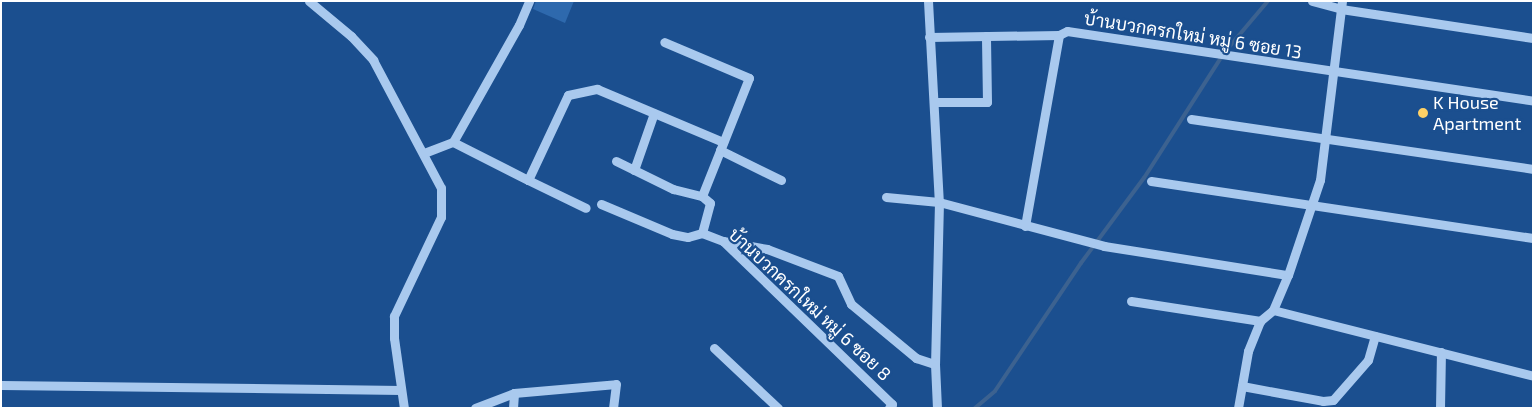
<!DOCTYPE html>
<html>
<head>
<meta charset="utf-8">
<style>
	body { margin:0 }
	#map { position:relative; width:1534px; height:409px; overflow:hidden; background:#1b4f8f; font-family:"Exo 2",Sarabun,sans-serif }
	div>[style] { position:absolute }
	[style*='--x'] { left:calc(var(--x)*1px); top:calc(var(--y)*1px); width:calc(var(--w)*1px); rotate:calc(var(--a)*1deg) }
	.green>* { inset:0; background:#2e69ad }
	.stream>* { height:4px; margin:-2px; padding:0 2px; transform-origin:2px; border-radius:2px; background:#3c6290 }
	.minor>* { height:9px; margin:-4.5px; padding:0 4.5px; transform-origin:4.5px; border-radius:4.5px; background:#a9c9ee }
	.dots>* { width:14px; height:14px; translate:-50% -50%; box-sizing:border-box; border:2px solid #1b4f8f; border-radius:50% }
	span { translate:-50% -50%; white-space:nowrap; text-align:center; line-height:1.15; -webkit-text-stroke:4.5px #1b4f8f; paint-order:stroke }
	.street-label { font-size:18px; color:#fff }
	.poi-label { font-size:18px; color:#fff }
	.left { translate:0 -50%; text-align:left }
	.frame { position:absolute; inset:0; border:2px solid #fff; pointer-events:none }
</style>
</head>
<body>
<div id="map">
	<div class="green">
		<i style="clip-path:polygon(536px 1px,574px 1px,565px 23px,533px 9px)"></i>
	</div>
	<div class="stream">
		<i style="--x:975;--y:408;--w:26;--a:-40"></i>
		<i style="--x:995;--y:391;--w:154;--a:-56.1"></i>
		<i style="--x:1081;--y:263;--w:106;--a:-53.5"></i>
		<i style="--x:1144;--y:178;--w:148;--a:-57.4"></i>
		<i style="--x:1224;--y:53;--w:68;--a:-49.8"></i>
	</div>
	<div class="minor">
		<i style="--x:309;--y:1;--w:55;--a:39.8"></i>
		<i style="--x:351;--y:36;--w:33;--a:47"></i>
		<i style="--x:373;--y:60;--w:145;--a:62"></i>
		<i style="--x:441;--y:188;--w:29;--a:90"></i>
		<i style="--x:441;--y:217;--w:110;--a:115.4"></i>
		<i style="--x:394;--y:316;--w:22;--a:90"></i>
		<i style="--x:394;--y:338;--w:71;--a:81.9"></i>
		<i style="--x:928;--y:1;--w:201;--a:86.9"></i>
		<i style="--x:939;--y:202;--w:162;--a:91.4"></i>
		<i style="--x:935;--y:364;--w:44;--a:87.4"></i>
		<i style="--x:1312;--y:1;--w:30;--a:15"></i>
		<i style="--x:1341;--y:9;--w:194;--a:8.6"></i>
		<i style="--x:929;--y:37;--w:130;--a:-0.9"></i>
		<i style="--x:1059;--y:35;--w:9;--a:-27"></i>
		<i style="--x:1067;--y:31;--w:471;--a:8.5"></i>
		<i style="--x:934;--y:102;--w:53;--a:0"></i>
		<i style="--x:987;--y:102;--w:66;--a:-90.9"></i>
		<i style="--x:1191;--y:119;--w:346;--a:8.3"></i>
		<i style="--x:453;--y:142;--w:134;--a:-60.6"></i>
		<i style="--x:519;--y:25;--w:26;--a:-67"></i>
		<i style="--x:720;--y:150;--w:68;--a:26.2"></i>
		<i style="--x:424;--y:153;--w:31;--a:-21"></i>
		<i style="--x:453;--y:142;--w:84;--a:26.9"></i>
		<i style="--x:528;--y:180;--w:94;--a:-64.8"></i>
		<i style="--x:568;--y:95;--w:30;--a:-12"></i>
		<i style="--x:597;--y:89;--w:137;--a:22.8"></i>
		<i style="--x:616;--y:161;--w:64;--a:26.2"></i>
		<i style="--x:673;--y:189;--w:30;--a:14"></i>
		<i style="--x:634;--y:170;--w:60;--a:-70.7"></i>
		<i style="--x:528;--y:180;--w:64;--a:25.8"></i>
		<i style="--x:1151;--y:181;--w:386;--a:8.5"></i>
		<i style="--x:886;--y:197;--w:53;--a:5.4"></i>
		<i style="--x:939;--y:202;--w:171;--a:14.9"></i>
		<i style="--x:1104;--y:246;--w:186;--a:9"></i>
		<i style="--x:601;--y:204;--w:77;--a:22.9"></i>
		<i style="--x:672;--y:234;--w:16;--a:11"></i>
		<i style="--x:688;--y:237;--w:15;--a:-16"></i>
		<i style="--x:702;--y:233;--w:31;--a:-75"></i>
		<i style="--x:710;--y:203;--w:11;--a:-139"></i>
		<i style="--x:702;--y:196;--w:127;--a:-68.3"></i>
		<i style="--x:749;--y:78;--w:92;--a:-157"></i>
		<i style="--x:1025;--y:226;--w:194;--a:-79.9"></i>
		<i style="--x:702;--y:233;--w:22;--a:21"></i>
		<i style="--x:723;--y:241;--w:235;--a:44"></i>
		<i style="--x:892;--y:404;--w:5;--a:127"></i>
		<i style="--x:723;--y:241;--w:45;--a:10.3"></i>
		<i style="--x:767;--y:249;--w:76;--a:20.8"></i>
		<i style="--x:838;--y:276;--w:31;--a:65"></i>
		<i style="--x:851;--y:304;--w:85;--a:39.7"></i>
		<i style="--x:916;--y:358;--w:20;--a:18"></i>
		<i style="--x:1131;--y:301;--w:131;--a:8.8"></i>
		<i style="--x:1273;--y:310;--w:268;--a:14.2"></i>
		<i style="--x:714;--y:348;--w:88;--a:43.2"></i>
		<i style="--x:1;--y:385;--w:400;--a:0.7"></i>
		<i style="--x:1242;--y:386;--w:82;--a:10.5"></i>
		<i style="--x:1323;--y:401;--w:10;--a:-6"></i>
		<i style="--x:1333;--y:400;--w:53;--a:-48.8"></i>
		<i style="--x:1368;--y:360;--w:25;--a:-74"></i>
		<i style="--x:475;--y:408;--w:42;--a:-21"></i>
		<i style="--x:514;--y:393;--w:102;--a:-5"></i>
		<i style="--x:616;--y:384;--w:24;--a:97"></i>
		<i style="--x:513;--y:408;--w:15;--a:-86"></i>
		<i style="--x:1238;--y:408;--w:58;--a:-80"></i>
		<i style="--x:1248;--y:351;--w:32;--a:-68"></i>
		<i style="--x:1260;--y:321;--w:17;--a:-40"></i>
		<i style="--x:1273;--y:310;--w:38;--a:-67"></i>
		<i style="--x:1288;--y:275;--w:100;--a:-71.4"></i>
		<i style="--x:1320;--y:180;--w:180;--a:-83"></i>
		<i style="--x:1440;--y:408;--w:56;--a:-89"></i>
	</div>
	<div class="dots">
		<i style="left:1423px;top:113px;background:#ffd166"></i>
	</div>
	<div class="street-label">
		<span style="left:1193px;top:35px;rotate:9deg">บ้านบวกครกใหม่ หมู่ 6 ซอย 13</span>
		<span style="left:810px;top:304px;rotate:43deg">บ้านบวกครกใหม่ หมู่ 6 ซอย 8</span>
	</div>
	<div class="poi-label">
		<span class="left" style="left:1433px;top:113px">K House<br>Apartment</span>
	</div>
	<div class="frame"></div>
</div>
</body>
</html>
